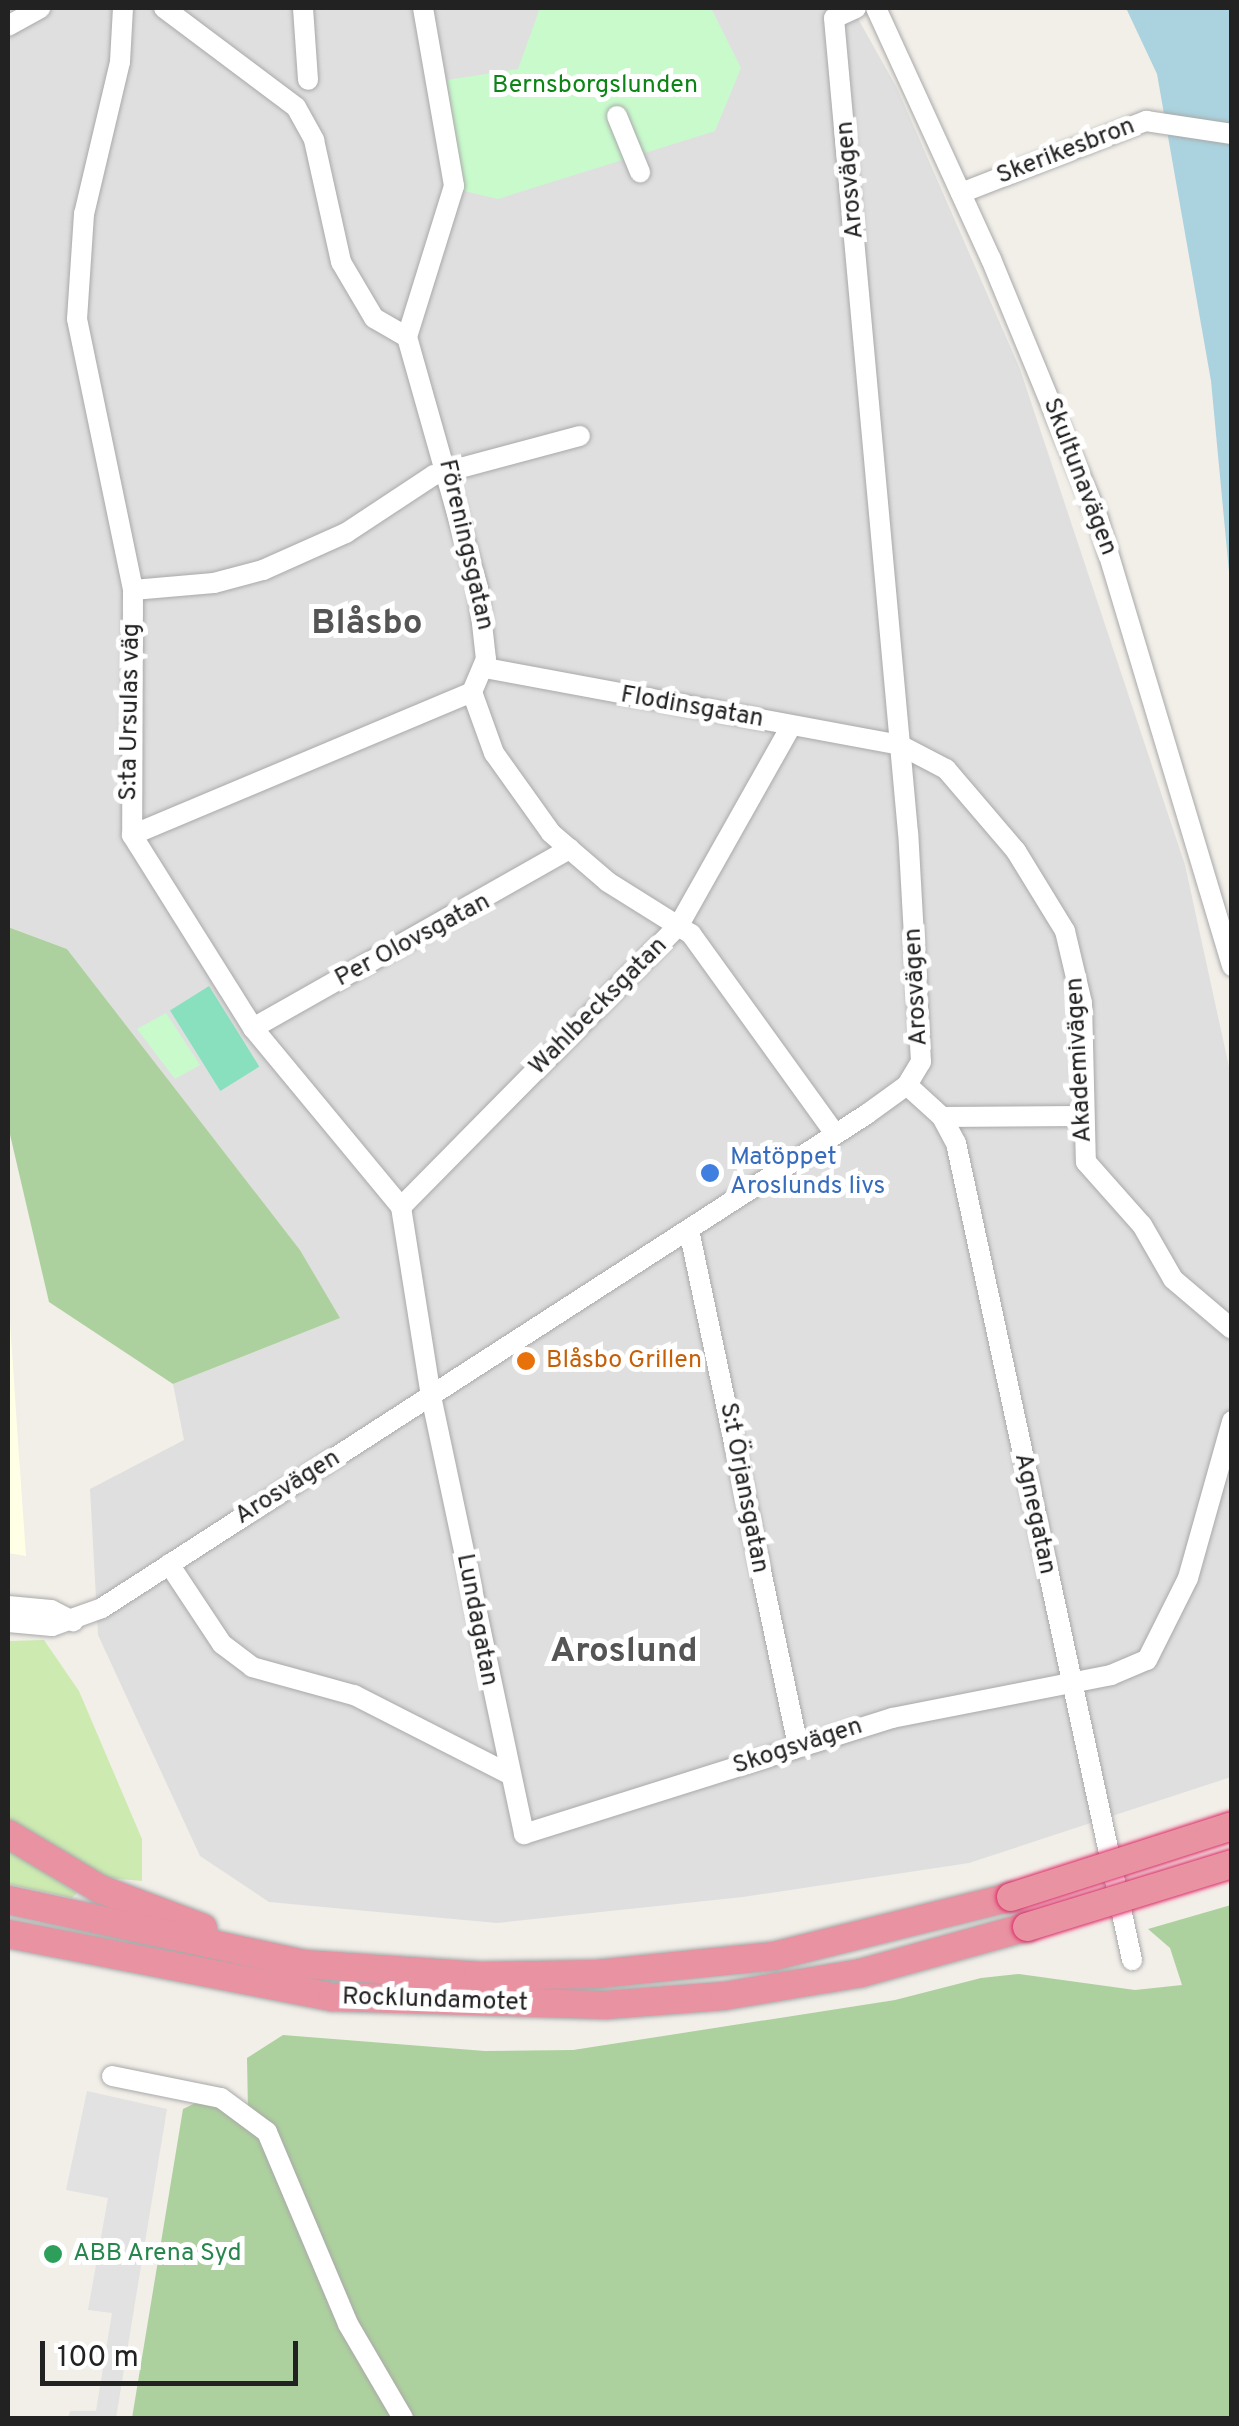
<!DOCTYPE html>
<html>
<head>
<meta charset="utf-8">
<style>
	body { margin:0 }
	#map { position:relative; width:1239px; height:2426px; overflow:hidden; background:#f2efe9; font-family:Overpass,sans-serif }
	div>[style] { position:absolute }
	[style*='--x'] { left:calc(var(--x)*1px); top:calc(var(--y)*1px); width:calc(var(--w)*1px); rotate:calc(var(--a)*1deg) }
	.residential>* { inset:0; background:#e0dfdf }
	.education>* { inset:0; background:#ffffe5 }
	.grass>* { inset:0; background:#cdebb0 }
	.forest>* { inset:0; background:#add19e }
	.park>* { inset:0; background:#c8facc }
	.pitch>* { inset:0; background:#88e0be; transform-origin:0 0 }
	.parking>* { inset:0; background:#e2e2e2 }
	.water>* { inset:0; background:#aad3df }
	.roads { filter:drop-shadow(0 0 2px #a9a9a9) drop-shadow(0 0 2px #a9a9a9) }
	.minor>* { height:20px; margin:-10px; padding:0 10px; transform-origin:10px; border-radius:10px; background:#fff }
	.highway>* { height:28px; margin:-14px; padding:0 14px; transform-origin:14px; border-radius:14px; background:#e892a2 }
	.bridges { filter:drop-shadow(0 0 2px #dc2a67) drop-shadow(0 0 2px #dc2a67) }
	.highway-bridge>* { height:28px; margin:-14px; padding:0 14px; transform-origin:14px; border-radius:14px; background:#e892a2 }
	.dots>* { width:28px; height:28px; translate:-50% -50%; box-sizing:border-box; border:5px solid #fff; border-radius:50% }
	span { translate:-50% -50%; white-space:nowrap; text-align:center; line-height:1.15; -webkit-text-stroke:10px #fff; paint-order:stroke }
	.park-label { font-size:25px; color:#0c8416 }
	.street-label { font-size:25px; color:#222 }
	.shop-label { font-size:25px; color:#366cbe }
	.left { translate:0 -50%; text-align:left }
	.food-label { font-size:25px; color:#c56008 }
	.leisure-label { font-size:25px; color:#27864d }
	.district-label { font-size:35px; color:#555; font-weight:700 }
	.frame { position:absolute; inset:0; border:10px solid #222; pointer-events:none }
	.scale { position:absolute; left:40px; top:2341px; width:258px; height:45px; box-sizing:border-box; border:5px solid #222; border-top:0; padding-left:12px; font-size:30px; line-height:35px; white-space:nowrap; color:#222; -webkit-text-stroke:8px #fff; paint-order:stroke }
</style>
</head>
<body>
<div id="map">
	<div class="residential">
		<i style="clip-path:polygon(8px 8px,852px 8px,897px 88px,1020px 369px,1185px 865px,1231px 1076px,1231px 1777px,969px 1863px,743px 1897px,497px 1923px,269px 1902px,200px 1856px,98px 1635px,90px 1489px,184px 1440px,173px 1384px,339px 1318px,300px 1250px,67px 949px,8px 927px)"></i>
	</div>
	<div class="education">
		<i style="clip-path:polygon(8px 1291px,17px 1427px,26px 1556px,8px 1553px)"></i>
	</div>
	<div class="grass">
		<i style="clip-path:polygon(44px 1640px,79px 1691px,142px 1839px,142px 1881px,98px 1877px,8px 1821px,8px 1641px)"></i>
		<i style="clip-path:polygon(8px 1848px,77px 1893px,72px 1898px,8px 1884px)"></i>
	</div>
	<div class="forest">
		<i style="clip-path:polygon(8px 927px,67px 949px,300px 1250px,340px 1318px,173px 1384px,49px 1302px,8px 1126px)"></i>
		<i style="clip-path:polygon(1231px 1905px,1231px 2418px,132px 2418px,183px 2109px,210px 2096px,248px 2113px,247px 2058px,283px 2035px,485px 2051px,573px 2050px,895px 2000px,981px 1978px,1019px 1974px,1135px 1990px,1182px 1985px,1170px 1948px,1148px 1929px)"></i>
	</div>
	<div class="park">
		<i style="clip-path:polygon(540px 8px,711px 8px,741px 68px,715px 131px,498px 199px,464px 191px,447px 80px,518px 69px)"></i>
		<i style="clip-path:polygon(166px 1013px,200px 1065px,175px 1079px,137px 1029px)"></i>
	</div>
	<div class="pitch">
		<i style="left:209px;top:986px;width:95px;height:46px;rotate:58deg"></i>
	</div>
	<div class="parking">
		<i style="clip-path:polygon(87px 2091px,167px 2109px,116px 2418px,68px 2418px,70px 2411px,96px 2411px,112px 2313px,88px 2310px,108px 2198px,66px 2190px)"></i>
	</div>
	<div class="water">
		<i style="clip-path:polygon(1126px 8px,1231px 8px,1231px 593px,1211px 381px,1157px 74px)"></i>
	</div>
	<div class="roads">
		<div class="minor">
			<i style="--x:123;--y:8;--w:54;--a:93.2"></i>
			<i style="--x:120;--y:62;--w:156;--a:103.3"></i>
			<i style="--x:84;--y:214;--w:105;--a:93.8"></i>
			<i style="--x:77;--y:319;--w:277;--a:78.3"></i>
			<i style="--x:133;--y:590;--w:245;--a:90.2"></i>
			<i style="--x:132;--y:835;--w:228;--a:57.9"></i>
			<i style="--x:253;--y:1028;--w:232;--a:50.4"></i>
			<i style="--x:401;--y:1207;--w:191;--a:81"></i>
			<i style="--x:431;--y:1396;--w:448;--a:78"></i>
			<i style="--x:524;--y:1834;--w:386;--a:-17.5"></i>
			<i style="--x:892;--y:1718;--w:223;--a:-11.1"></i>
			<i style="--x:1111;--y:1675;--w:39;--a:-23"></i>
			<i style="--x:1147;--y:1660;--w:92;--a:-63.4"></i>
			<i style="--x:1188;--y:1578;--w:163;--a:-74.3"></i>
			<i style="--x:164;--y:8;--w:165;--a:36.9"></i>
			<i style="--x:296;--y:107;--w:38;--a:61"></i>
			<i style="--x:314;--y:140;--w:125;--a:77.5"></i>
			<i style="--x:341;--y:262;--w:65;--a:59.5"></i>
			<i style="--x:374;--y:318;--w:38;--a:30"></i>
			<i style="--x:303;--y:8;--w:72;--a:86"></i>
			<i style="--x:423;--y:8;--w:181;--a:80.1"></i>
			<i style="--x:454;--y:186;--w:158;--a:107.3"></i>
			<i style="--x:407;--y:337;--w:261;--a:74.2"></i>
			<i style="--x:478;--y:588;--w:71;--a:83.6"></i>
			<i style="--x:486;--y:659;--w:36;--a:113"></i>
			<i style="--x:472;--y:692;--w:65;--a:70.2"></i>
			<i style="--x:494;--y:753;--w:98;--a:54.5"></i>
			<i style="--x:551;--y:833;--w:75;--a:40.7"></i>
			<i style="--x:608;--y:882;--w:98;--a:32.1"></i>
			<i style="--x:691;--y:934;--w:246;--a:54.2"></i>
			<i style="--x:876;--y:8;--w:276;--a:65.4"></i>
			<i style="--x:991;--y:259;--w:281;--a:67.6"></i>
			<i style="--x:1098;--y:519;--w:467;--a:73.3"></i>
			<i style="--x:8;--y:26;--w:37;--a:-29"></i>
			<i style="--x:617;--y:116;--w:61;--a:67.7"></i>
			<i style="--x:961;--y:193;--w:199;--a:-21.3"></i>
			<i style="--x:1146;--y:121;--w:87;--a:8.6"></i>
			<i style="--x:133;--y:590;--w:81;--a:-4.9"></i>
			<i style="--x:214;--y:583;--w:51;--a:-14.9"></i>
			<i style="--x:263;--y:570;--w:91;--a:-24"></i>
			<i style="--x:346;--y:533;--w:105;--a:-33.4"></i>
			<i style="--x:434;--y:475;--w:151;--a:-15"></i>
			<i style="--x:485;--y:668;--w:422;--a:10.5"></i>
			<i style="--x:900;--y:745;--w:52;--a:27.6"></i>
			<i style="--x:946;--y:769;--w:108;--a:49.5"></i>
			<i style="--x:1016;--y:851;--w:94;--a:58.5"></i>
			<i style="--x:1065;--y:931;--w:74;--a:76.7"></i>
			<i style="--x:1082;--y:1003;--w:159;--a:88.6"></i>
			<i style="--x:1086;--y:1162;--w:84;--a:48.4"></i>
			<i style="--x:1142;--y:1225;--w:62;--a:60.1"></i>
			<i style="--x:1173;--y:1279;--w:77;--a:40.3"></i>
			<i style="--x:132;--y:835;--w:369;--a:-22.8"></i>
			<i style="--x:253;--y:1028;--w:364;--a:-29.5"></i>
			<i style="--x:907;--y:1085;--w:47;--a:42.4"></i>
			<i style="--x:942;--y:1117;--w:30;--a:62"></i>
			<i style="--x:956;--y:1143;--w:836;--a:77.84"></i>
			<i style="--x:942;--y:1117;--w:138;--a:-0.4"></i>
			<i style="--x:401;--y:1207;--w:396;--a:-45.4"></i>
			<i style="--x:679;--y:925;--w:228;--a:-60.6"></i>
			<i style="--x:689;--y:1230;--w:527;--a:78.07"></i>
			<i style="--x:169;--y:1564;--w:96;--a:56.5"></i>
			<i style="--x:222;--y:1644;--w:38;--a:37"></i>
			<i style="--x:252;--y:1667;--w:106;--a:15.4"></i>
			<i style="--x:354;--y:1695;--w:172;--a:27"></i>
			<i style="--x:8;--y:1606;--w:43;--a:5.3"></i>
			<i style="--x:51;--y:1610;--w:25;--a:27"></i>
			<i style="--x:8;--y:1622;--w:44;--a:5.2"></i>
			<i style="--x:52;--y:1626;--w:53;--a:-19.8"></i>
			<i style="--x:102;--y:1608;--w:911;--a:-32.85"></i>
			<i style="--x:867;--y:1114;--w:49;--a:-35.9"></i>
			<i style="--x:907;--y:1085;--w:27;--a:-59"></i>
			<i style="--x:921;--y:1062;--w:229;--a:-93.2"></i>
			<i style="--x:908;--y:833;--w:818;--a:-95.19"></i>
			<i style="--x:834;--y:18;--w:24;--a:-24"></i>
			<i style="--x:112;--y:2076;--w:111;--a:11.4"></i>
			<i style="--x:221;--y:2098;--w:57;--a:36.5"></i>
			<i style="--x:267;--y:2132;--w:208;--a:67.1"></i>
			<i style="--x:348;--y:2324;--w:109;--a:59.7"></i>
		</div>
		<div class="highway">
			<i style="--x:8;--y:1834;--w:107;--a:30.9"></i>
			<i style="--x:100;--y:1889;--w:110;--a:20.7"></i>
			<i style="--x:8;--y:1900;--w:303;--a:12.2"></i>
			<i style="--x:304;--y:1964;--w:174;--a:3.9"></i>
			<i style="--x:478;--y:1976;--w:119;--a:-1"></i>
			<i style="--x:597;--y:1974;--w:178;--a:-5.8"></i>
			<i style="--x:774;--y:1956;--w:244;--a:-14"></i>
			<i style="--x:8;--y:1934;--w:330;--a:11"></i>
			<i style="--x:332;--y:1997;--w:274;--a:1.7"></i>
			<i style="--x:606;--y:2005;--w:118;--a:-4.4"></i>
			<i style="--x:724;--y:1996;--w:139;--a:-9.5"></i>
			<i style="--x:861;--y:1973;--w:172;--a:-15.5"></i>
		</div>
	</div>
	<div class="bridges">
		<div class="highway-bridge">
			<i style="--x:1011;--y:1897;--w:232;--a:-17.8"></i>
			<i style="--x:1027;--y:1927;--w:214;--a:-17.1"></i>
		</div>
	</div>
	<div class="dots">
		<i style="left:710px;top:1173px;background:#3f7fe0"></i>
		<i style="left:526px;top:1361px;background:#e8710a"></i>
		<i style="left:53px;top:2254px;background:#2e9e5b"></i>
	</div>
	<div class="park-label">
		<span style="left:595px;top:86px">Bernsborgslunden</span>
	</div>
	<div class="street-label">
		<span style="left:1066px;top:152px;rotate:-21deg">Skerikesbron</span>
		<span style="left:851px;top:180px;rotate:-95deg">Arosvägen</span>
		<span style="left:1079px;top:477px;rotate:69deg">Skultunavägen</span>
		<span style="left:465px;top:545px;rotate:77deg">Föreningsgatan</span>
		<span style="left:692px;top:708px;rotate:10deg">Flodinsgatan</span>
		<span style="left:131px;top:712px;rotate:-89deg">S:ta Ursulas väg</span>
		<span style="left:413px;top:941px;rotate:-28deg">Per Olovsgatan</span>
		<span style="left:917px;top:987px;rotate:-93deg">Arosvägen</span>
		<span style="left:599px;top:1007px;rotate:-45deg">Wahlbecksgatan</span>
		<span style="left:1080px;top:1060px;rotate:-93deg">Akademivägen</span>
		<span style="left:288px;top:1488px;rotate:-32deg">Arosvägen</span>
		<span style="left:743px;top:1488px;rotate:79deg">S:t Örjansgatan</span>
		<span style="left:1034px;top:1514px;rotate:78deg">Agnegatan</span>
		<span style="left:476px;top:1620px;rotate:79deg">Lundagatan</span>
		<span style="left:798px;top:1747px;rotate:-18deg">Skogsvägen</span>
		<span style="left:435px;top:2001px;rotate:2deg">Rocklundamotet</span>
	</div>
	<div class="shop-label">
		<span class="left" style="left:730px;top:1173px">Matöppet<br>Aroslunds livs</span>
	</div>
	<div class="food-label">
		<span class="left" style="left:546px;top:1361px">Blåsbo Grillen</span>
	</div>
	<div class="leisure-label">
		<span class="left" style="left:73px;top:2254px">ABB Arena Syd</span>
	</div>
	<div class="district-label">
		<span style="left:367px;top:624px">Blåsbo</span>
		<span style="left:624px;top:1652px">Aroslund</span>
	</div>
	<div class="frame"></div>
	<div class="scale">100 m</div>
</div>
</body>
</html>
